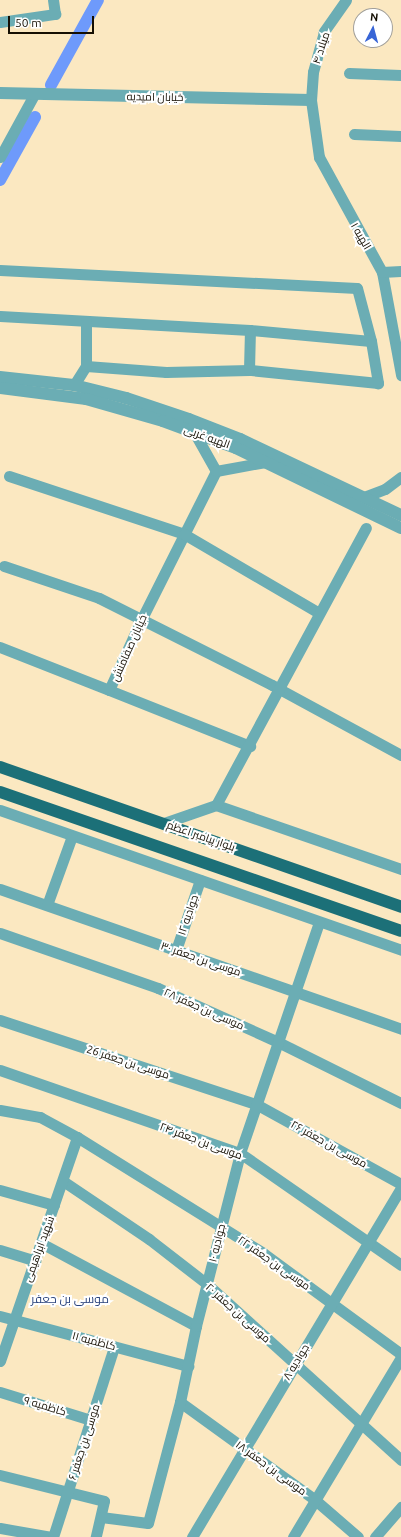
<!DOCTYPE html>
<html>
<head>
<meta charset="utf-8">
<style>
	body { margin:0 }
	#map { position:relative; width:401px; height:1537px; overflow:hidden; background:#fbe8c1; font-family:Ubuntu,Cairo,sans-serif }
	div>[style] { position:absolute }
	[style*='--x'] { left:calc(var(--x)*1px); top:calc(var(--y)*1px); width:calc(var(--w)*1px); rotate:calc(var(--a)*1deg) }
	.canal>* { height:12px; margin:-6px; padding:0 6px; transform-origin:6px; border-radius:6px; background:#6e9afb }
	.minor>* { height:11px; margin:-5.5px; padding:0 5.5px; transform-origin:5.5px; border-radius:5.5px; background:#6badb4 }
	.tertiary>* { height:12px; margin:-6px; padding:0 6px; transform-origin:6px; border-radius:6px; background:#6badb4 }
	.primary>* { height:12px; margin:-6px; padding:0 6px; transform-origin:6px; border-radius:6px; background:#1c7078 }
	span { translate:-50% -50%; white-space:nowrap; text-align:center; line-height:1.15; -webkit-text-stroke:4px #fff; paint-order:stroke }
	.street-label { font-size:11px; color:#150f03 }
	.neighbourhood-label { font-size:12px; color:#2b447d }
	.north { position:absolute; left:353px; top:8px; width:40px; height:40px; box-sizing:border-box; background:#fff; border:1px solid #a19f9a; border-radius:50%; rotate:6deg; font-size:11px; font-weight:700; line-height:16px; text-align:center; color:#150f03 }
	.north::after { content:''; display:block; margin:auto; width:14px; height:18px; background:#3865d6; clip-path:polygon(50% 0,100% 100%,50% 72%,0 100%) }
	.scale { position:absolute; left:8px; top:16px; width:86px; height:18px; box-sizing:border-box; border:2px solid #150f03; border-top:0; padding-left:5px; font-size:12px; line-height:14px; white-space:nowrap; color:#150f03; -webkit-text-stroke:3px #fff; paint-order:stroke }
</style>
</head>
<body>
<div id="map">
	<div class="canal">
		<i style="--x:51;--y:85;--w:97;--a:-61.1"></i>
		<i style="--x:0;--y:180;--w:72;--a:-60.9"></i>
	</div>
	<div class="minor">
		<i style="--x:346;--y:0;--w:39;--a:125"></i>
		<i style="--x:324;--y:32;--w:41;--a:105.4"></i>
		<i style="--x:313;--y:72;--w:28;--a:94"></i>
		<i style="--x:311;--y:100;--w:58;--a:82"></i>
		<i style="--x:319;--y:157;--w:131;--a:61.3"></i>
		<i style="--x:382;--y:272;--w:105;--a:79.5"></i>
		<i style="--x:0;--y:22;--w:56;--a:-8.3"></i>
		<i style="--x:55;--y:14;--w:14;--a:-98"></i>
		<i style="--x:349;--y:73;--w:52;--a:2.2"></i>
		<i style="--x:354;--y:134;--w:47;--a:2.4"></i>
		<i style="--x:0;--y:157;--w:71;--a:-61.3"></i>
		<i style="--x:0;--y:270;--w:357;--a:2.9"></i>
		<i style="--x:357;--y:288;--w:55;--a:75.2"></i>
		<i style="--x:371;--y:341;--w:43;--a:80.5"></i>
		<i style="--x:378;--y:383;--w:130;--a:-174.2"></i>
		<i style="--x:249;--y:370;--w:83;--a:178.6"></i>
		<i style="--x:166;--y:372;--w:80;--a:-175.7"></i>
		<i style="--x:382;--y:272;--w:19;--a:-3"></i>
		<i style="--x:0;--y:316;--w:250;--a:3.2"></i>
		<i style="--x:250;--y:330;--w:121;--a:5.2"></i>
		<i style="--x:249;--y:370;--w:40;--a:-88.6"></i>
		<i style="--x:74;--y:385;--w:22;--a:-58"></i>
		<i style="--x:86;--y:366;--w:45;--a:-90"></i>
		<i style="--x:194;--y:432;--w:45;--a:60.6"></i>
		<i style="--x:216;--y:471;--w:165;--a:116.7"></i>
		<i style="--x:142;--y:618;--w:79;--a:114.6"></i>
		<i style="--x:109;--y:690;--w:152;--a:21.7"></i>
		<i style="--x:216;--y:471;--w:50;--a:-10.4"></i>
		<i style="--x:9;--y:476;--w:184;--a:18.3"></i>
		<i style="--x:184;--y:534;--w:156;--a:30.3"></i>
		<i style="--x:364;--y:497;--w:22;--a:-21"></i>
		<i style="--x:385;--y:489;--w:20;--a:-37"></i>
		<i style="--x:4;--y:566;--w:100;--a:18.6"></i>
		<i style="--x:99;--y:598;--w:194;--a:26.7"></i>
		<i style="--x:272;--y:685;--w:147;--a:28.5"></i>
		<i style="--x:0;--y:647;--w:117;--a:21.5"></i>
		<i style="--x:216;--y:805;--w:196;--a:19.1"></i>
		<i style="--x:0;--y:810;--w:425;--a:19.2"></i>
		<i style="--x:164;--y:823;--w:55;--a:-19.1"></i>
		<i style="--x:216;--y:805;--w:315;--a:-61.6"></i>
		<i style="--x:0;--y:889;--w:425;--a:19.2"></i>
		<i style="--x:47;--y:905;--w:73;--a:-70.1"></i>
		<i style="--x:0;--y:933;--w:167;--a:19.2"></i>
		<i style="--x:158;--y:988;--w:132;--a:24.2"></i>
		<i style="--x:278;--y:1042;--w:137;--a:26.4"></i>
		<i style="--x:176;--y:950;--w:74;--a:-71.1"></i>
		<i style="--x:0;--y:1020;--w:269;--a:18.2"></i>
		<i style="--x:256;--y:1104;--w:166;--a:28.9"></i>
		<i style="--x:0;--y:1070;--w:254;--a:19.1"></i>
		<i style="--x:240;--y:1153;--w:196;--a:34.8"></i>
		<i style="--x:0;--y:1110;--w:41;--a:9.9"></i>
		<i style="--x:40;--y:1117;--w:42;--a:28.4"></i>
		<i style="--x:77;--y:1137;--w:219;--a:31.9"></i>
		<i style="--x:263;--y:1253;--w:171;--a:36.2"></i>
		<i style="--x:63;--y:1181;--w:104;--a:34"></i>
		<i style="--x:149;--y:1239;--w:73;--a:37.8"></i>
		<i style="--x:207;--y:1284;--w:262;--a:42.2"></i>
		<i style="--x:0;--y:1190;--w:56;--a:15.5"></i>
		<i style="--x:41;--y:1243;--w:176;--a:28.2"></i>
		<i style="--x:0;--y:1250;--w:37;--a:17"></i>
		<i style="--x:0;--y:1316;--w:195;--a:14.9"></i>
		<i style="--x:0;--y:1361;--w:237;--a:-71"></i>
		<i style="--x:0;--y:1392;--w:95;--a:17.1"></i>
		<i style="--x:180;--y:1402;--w:165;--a:35.9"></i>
		<i style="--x:314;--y:1499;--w:58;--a:40.8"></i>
		<i style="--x:0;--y:1475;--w:107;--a:14"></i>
		<i style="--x:104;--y:1501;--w:37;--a:103"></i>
		<i style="--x:101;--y:1517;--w:47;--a:7.3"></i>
		<i style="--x:148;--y:1523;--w:125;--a:-75.2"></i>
		<i style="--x:180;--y:1402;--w:78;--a:-78.1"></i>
		<i style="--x:196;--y:1326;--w:179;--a:-75.7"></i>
		<i style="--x:240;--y:1153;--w:244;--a:-71.1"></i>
		<i style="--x:0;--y:1528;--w:52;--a:10"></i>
		<i style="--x:53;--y:1537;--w:200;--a:-72.2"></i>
		<i style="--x:192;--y:1537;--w:407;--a:-59.1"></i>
		<i style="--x:293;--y:1537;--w:210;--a:-59"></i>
		<i style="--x:375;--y:1537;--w:40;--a:-49"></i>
	</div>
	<div class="tertiary">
		<i style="--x:0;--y:93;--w:311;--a:1.3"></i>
		<i style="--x:0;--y:377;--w:74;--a:6.2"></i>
		<i style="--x:74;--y:385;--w:54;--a:14"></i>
		<i style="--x:126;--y:398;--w:66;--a:18.4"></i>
		<i style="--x:189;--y:419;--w:55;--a:21.4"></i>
		<i style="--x:240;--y:439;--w:178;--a:25.3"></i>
		<i style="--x:0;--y:388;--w:87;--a:7.3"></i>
		<i style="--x:86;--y:399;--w:80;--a:15.9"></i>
		<i style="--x:163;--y:421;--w:78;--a:20.3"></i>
		<i style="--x:236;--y:448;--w:183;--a:25.9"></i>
	</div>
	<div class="primary">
		<i style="--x:0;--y:767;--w:425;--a:19.2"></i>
		<i style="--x:0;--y:792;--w:424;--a:19.1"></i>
	</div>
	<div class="street-label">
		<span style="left:321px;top:48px;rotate:-72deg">میلاد ۴</span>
		<span style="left:155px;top:97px;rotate:1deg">خیابان امیدیه</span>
		<span style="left:361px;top:236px;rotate:60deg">الهیه ۱</span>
		<span style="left:207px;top:437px;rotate:20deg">الهیه غربی</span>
		<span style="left:129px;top:648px;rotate:-66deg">خیابان صفامنش</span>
		<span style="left:201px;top:836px;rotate:19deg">بلوار پیامبر اعظم</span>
		<span style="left:188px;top:915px;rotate:-71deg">جوادیه ۱۲</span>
		<span style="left:201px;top:959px;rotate:19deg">موسی بن جعفر ۳۰</span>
		<span style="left:204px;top:1009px;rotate:24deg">موسی بن جعفر ۲۸</span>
		<span style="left:128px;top:1062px;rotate:18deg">موسی بن جعفر 26</span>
		<span style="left:201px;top:1141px;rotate:20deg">موسی بن جعفر ۲۴</span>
		<span style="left:329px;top:1144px;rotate:29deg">موسی بن جعفر ۲۶</span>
		<span style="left:217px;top:1243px;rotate:-76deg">جوادیه ۱۰</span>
		<span style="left:39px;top:1249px;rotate:-70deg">شهید ابراهیمی</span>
		<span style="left:274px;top:1263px;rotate:35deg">موسی بن جعفر ۲۲</span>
		<span style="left:238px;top:1313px;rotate:42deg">موسی بن جعفر ۲۰</span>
		<span style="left:94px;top:1341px;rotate:15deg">کاظمیه ۱۱</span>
		<span style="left:296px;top:1362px;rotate:-59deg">جوادیه ۸</span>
		<span style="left:45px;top:1406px;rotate:17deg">کاظمیه ۹</span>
		<span style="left:84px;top:1442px;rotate:-72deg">موسی بن جعفر ۶</span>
		<span style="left:271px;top:1468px;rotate:36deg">موسی بن جعفر ۱۸</span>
	</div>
	<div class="neighbourhood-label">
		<span style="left:70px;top:1299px">موسی بن جعفر</span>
	</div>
	<div class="north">N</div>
	<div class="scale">50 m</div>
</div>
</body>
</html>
